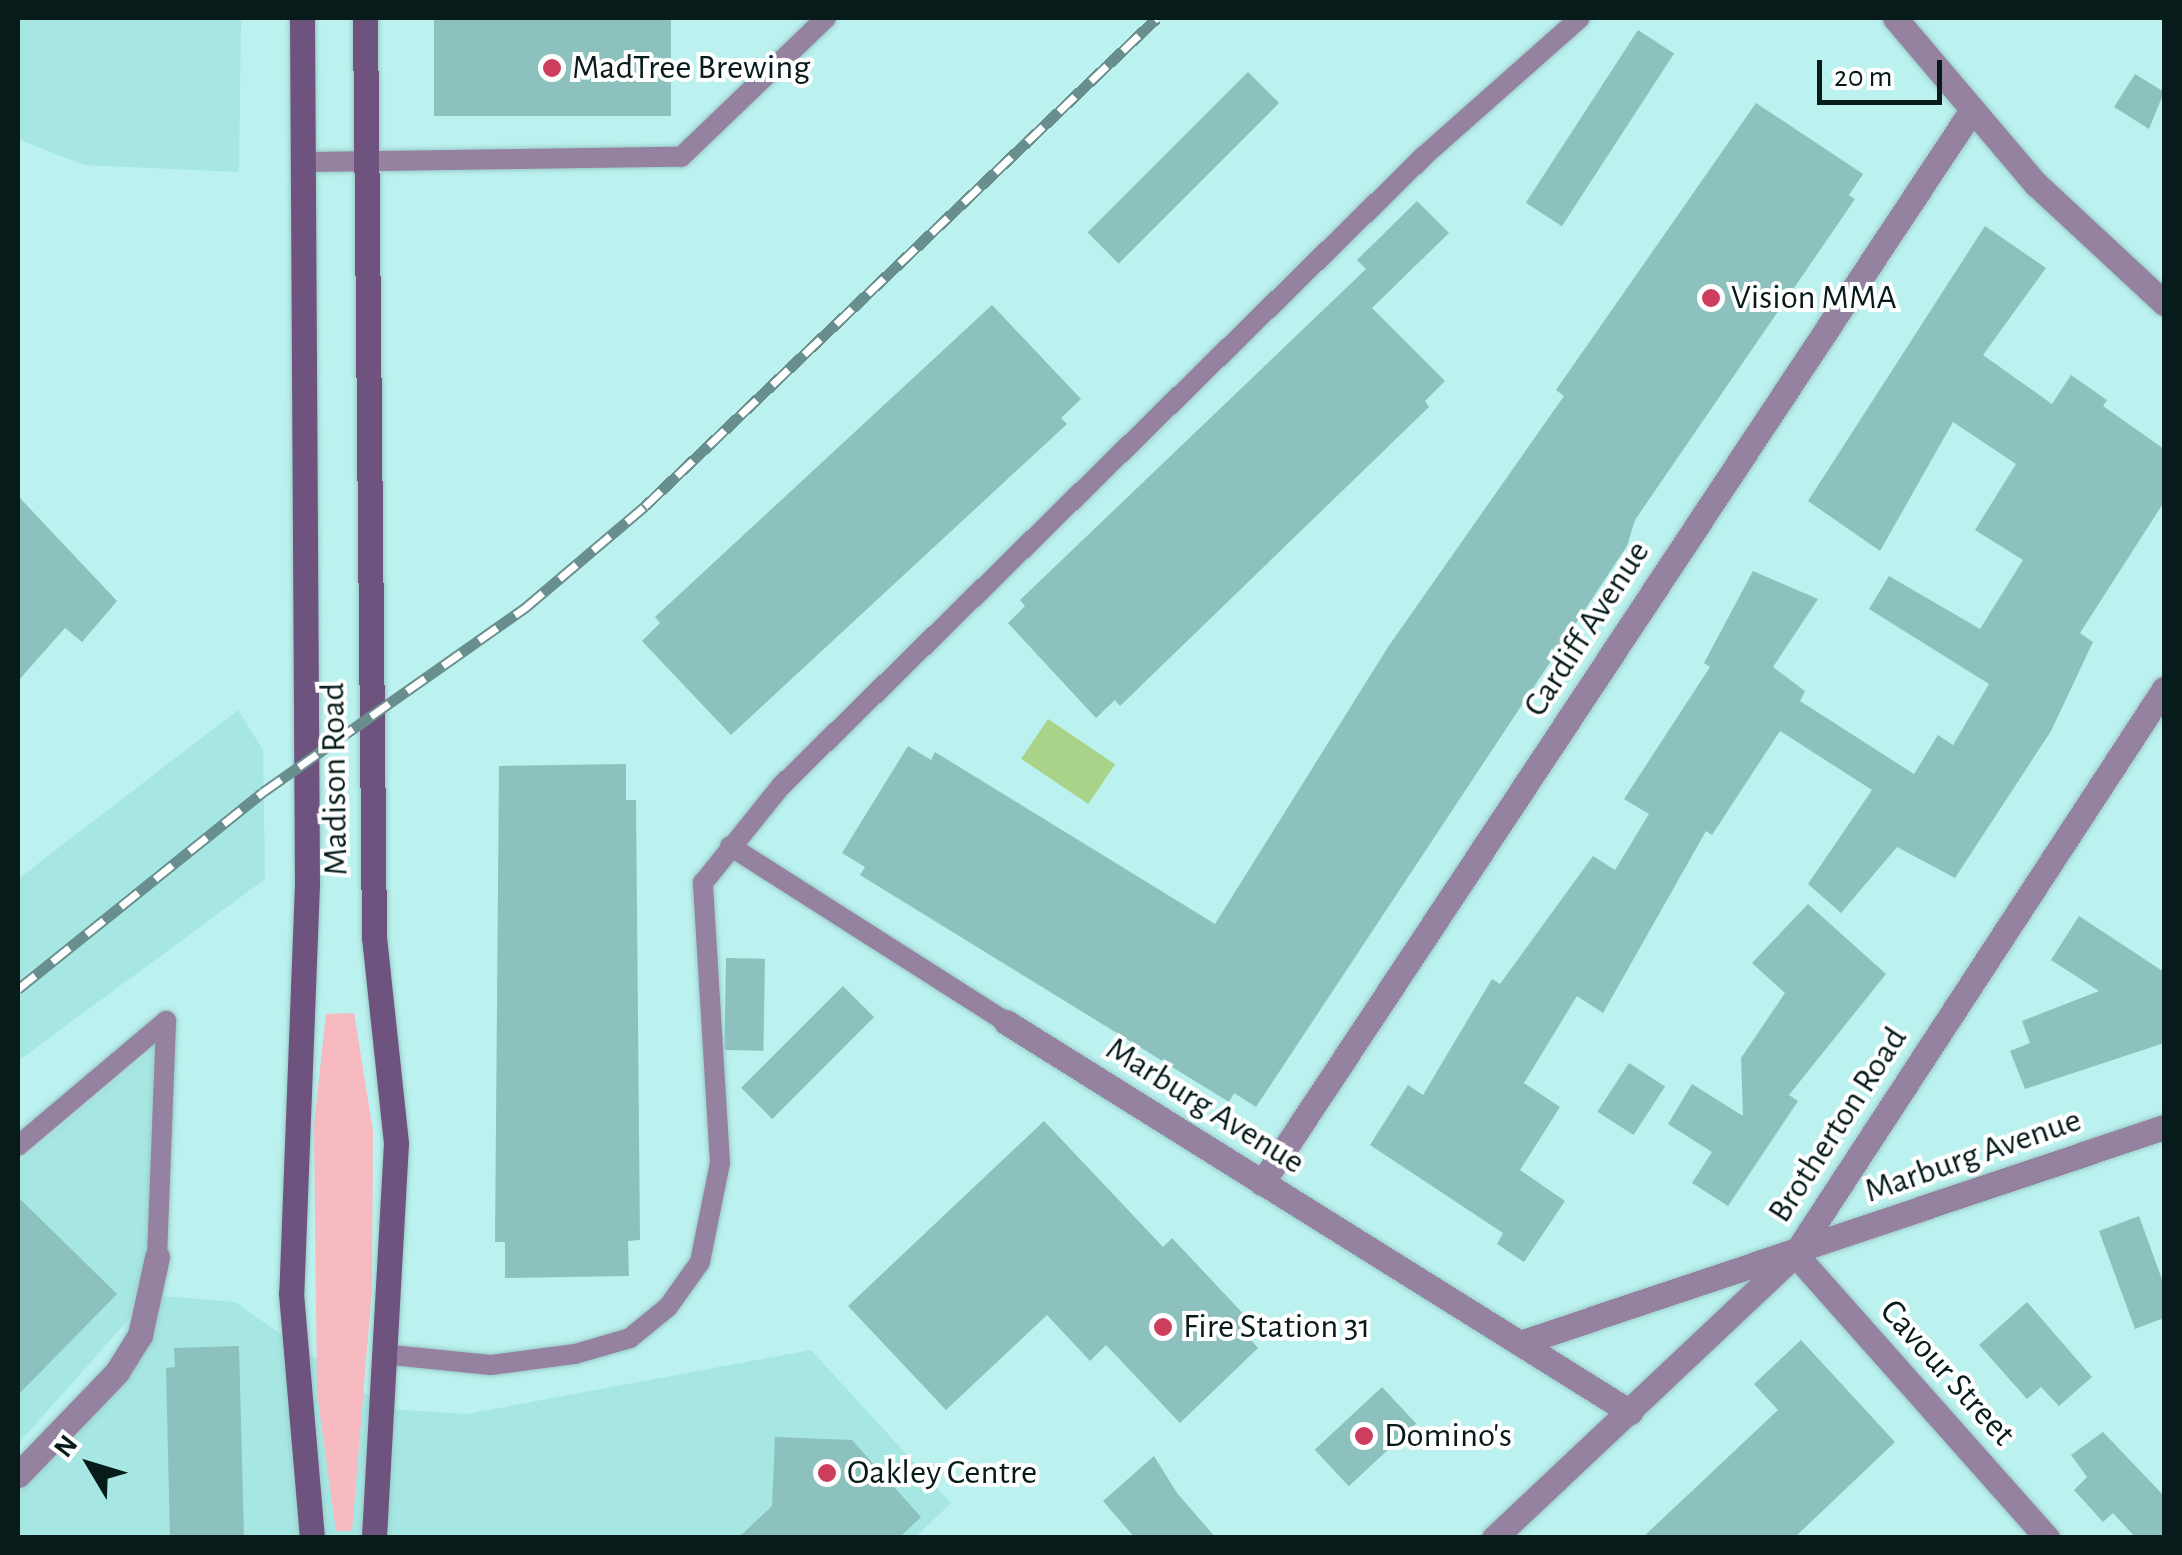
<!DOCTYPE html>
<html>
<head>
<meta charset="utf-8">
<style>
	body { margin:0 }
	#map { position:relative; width:2182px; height:1555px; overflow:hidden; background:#bbf1ee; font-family:"Alegreya Sans",sans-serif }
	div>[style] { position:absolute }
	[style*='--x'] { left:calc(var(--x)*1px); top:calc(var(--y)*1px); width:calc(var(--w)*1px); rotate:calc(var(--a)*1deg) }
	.built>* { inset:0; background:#a6e6e3 }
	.green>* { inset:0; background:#f7bac0 }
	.water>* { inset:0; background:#a9d388; transform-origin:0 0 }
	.building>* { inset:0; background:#8cc1be; transform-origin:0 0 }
	.roads { filter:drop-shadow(0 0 2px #9acac8) drop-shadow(0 0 2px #9acac8) }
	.service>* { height:20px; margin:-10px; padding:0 10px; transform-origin:10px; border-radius:10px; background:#9482a0 }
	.minor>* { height:25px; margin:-12.5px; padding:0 12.5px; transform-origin:12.5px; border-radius:12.5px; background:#9482a0 }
	.tertiary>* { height:25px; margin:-12.5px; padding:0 12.5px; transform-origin:12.5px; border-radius:12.5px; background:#9482a0 }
	.secondary>* { height:25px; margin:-12.5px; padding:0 12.5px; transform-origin:12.5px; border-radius:12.5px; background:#6e537e }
	.rail>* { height:11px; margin-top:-5.5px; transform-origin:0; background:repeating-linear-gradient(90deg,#fff 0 22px,#688f8d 0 44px); box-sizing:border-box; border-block:2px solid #688f8d }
	.dots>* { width:28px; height:28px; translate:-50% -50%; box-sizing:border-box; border:5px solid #fff; border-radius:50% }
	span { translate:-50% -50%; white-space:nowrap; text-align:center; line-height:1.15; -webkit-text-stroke:8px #fff; paint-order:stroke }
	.poi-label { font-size:35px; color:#061b1a }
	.left { translate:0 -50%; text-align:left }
	.street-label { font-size:35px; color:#061b1a }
	.frame { position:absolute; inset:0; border:20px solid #061b1a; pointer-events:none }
	.north { position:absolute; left:40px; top:1415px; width:100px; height:100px; -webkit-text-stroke:8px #fff; paint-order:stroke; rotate:308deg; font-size:28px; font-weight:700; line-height:40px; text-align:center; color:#061b1a }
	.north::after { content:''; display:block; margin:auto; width:35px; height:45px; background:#061b1a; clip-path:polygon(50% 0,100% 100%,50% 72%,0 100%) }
	.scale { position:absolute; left:1817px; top:60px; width:125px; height:45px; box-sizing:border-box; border:5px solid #061b1a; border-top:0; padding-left:12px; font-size:30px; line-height:35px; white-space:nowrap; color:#061b1a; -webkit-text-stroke:8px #fff; paint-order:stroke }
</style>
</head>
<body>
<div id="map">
	<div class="built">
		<i style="clip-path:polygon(18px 18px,241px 18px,239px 172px,84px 165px,18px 139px)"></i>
		<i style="clip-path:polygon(238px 710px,263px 750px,265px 879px,18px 1061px,18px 879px)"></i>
		<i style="clip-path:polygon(156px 1046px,148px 1244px,129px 1319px,18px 1444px,18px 1163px)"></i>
		<i style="clip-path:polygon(163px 1296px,235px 1302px,388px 1409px,467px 1414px,811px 1350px,951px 1503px,914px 1538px,18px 1538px,18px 1493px,113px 1390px)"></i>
	</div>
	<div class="green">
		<i style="clip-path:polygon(354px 1013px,373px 1131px,372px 1288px,352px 1531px,336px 1531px,317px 1393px,314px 1124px,326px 1014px)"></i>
	</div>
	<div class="water">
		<i style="left:1048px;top:719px;width:81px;height:48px;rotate:34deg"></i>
	</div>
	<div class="building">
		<i style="left:434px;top:18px;width:237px;height:98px"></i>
		<i style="left:1638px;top:30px;width:43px;height:206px;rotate:33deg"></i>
		<i style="left:1248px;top:72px;width:44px;height:227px;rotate:45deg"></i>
		<i style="clip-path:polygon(2135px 74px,2164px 92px,2149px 129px,2114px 107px)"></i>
		<i style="clip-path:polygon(1756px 103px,1863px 174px,1849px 195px,1855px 199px,1635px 520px,1627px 546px,1256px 1107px,1234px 1093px,1229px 1102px,860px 875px,865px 867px,842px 853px,908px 746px,931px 760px,935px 752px,1215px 924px,1388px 647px,1564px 396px,1556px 390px)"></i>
		<i style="clip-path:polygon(1417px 201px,1449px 233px,1372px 308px,1445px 381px,1425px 401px,1429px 407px,1120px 706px,1115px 700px,1096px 718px,1008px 623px,1025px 606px,1020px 600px,1366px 269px,1357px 260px)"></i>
		<i style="clip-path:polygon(1985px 226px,2046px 268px,1983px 355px,2052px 404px,2071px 375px,2107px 400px,2103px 406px,2164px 449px,2164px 502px,2080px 633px,2093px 642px,2051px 731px,1955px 878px,1897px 847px,1841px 913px,1808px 884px,1872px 790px,1780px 731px,1712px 835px,1706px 831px,1603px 1013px,1577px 996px,1524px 1083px,1560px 1107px,1520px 1170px,1565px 1201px,1524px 1262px,1497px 1244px,1503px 1233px,1370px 1145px,1408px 1085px,1423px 1095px,1492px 979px,1500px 984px,1593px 856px,1615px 870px,1649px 814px,1624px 799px,1710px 667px,1704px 663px,1753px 571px,1818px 599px,1773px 667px,1805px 691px,1800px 701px,1914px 774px,1938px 735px,1953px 745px,1989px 684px,1869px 609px,1889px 576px,1980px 629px,2023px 560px,1975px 530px,2016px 464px,1953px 422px,1880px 551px,1808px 501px)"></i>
		<i style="clip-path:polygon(992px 305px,1081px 399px,1061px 418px,1067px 424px,731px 735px,642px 641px,660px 623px,655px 617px)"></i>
		<i style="clip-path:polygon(18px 496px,117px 601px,82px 642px,65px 628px,18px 681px)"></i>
		<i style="clip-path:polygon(626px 764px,626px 800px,636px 800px,640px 1240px,628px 1241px,629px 1276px,505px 1278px,505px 1242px,495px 1242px,499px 766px)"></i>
		<i style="clip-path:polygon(1808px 904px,1886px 974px,1789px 1095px,1798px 1101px,1728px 1206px,1692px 1183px,1712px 1152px,1668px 1124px,1692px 1084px,1743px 1116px,1741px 1058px,1785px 993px,1752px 963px)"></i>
		<i style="clip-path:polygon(2079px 916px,2164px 972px,2164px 1043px,2025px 1089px,2010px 1051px,2030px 1043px,2022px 1021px,2099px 991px,2051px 960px)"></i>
		<i style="left:726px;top:958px;width:39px;height:92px;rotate:1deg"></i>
		<i style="left:843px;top:986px;width:44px;height:144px;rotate:45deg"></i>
		<i style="left:1629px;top:1063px;width:43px;height:58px;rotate:33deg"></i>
		<i style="clip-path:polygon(1044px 1121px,1163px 1247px,1172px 1238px,1251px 1322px,1243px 1331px,1258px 1348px,1180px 1423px,1106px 1345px,1090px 1361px,1047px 1315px,946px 1410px,848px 1306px)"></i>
		<i style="clip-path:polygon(18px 1197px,117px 1294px,18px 1395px)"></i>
		<i style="clip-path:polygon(2139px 1216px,2164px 1285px,2164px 1318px,2135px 1329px,2099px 1231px)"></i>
		<i style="clip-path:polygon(2027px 1302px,2092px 1377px,2059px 1406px,2041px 1387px,2027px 1399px,1979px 1345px)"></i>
		<i style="clip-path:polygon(1801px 1340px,1895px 1442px,1794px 1538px,1642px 1538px,1778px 1410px,1754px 1384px)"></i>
		<i style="clip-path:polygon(239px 1346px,244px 1538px,170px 1538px,166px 1368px,175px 1367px,174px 1348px)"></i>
		<i style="left:1382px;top:1387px;width:50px;height:92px;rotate:47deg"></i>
		<i style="clip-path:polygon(2103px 1432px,2164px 1496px,2164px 1538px,2136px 1538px,2113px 1513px,2103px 1522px,2074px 1490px,2087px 1477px,2071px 1455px)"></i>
		<i style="clip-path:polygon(775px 1437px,852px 1440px,921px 1517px,899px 1538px,738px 1538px,772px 1506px)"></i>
		<i style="clip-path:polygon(1154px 1456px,1177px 1493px,1216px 1538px,1135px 1538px,1103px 1501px)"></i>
	</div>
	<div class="roads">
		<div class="service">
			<i style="--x:303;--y:162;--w:378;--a:-0.8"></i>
			<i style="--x:681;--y:157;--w:201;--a:-43.8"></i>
			<i style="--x:730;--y:846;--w:327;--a:32.5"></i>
			<i style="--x:18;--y:1146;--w:194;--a:-40.2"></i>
			<i style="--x:157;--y:1257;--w:236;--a:-87.8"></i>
			<i style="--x:391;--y:1355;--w:100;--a:5.7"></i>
			<i style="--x:491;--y:1365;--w:85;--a:-7.5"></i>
			<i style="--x:575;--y:1354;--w:57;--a:-16.2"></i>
			<i style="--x:630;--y:1338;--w:49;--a:-39.2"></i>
			<i style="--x:668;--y:1307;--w:55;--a:-54.6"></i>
			<i style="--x:700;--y:1262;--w:101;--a:-78.6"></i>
			<i style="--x:720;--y:1163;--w:281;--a:-93.5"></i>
			<i style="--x:703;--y:883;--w:124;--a:-51.2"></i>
			<i style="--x:781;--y:786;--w:900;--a:-44.41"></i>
			<i style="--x:1424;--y:156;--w:208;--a:-41.5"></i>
		</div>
		<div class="minor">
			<i style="--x:1006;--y:1022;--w:736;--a:32.01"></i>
			<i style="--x:1262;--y:1183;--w:1283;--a:-56.51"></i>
			<i style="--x:1795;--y:1254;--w:380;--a:48.4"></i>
			<i style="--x:1520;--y:1343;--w:679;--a:-18.54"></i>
			<i style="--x:18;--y:1475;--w:143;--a:-46.1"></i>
			<i style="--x:117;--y:1372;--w:44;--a:-58.1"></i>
			<i style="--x:140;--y:1335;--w:80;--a:-77.7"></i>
		</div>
		<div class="tertiary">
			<i style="--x:1895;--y:18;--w:218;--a:49.7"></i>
			<i style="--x:2036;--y:184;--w:175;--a:42.9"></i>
			<i style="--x:1494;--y:1538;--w:414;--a:-43.3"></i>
			<i style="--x:1795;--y:1254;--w:675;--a:-56.85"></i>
		</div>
		<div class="secondary">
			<i style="--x:302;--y:18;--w:866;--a:89.67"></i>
			<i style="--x:307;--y:884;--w:409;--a:92.2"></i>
			<i style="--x:291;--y:1293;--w:246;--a:85.1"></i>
			<i style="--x:365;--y:18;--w:919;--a:89.44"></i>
			<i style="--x:374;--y:937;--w:207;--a:83.9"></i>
			<i style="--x:396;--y:1143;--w:396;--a:93.2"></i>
		</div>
	</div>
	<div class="rail">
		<i style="--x:18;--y:989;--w:314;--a:-38.8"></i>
		<i style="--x:263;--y:792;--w:322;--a:-35.1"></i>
		<i style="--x:526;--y:607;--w:156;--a:-40.3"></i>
		<i style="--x:645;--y:506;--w:707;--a:-43.63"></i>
	</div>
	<div class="dots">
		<i style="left:552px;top:68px;background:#cd3d5c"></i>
		<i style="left:1711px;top:298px;background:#cd3d5c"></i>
		<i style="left:1163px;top:1327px;background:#cd3d5c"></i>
		<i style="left:1364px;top:1436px;background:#cd3d5c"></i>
		<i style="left:827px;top:1473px;background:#cd3d5c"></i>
	</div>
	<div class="poi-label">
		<span class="left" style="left:572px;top:68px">MadTree Brewing</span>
		<span class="left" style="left:1731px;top:298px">Vision MMA</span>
		<span class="left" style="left:1183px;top:1327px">Fire Station 31</span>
		<span class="left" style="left:1384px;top:1436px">Domino's</span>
		<span class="left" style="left:847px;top:1473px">Oakley Centre</span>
	</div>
	<div class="street-label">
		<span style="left:1587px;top:629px;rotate:-57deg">Cardiff Avenue</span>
		<span style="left:335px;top:779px;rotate:-91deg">Madison Road</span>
		<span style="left:1205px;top:1106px;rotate:32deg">Marburg Avenue</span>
		<span style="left:1838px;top:1125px;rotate:-57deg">Brotherton Road</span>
		<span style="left:1973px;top:1156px;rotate:-19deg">Marburg Avenue</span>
		<span style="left:1947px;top:1373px;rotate:48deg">Cavour Street</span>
	</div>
	<div class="frame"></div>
	<div class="north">N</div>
	<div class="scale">20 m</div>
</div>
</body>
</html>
